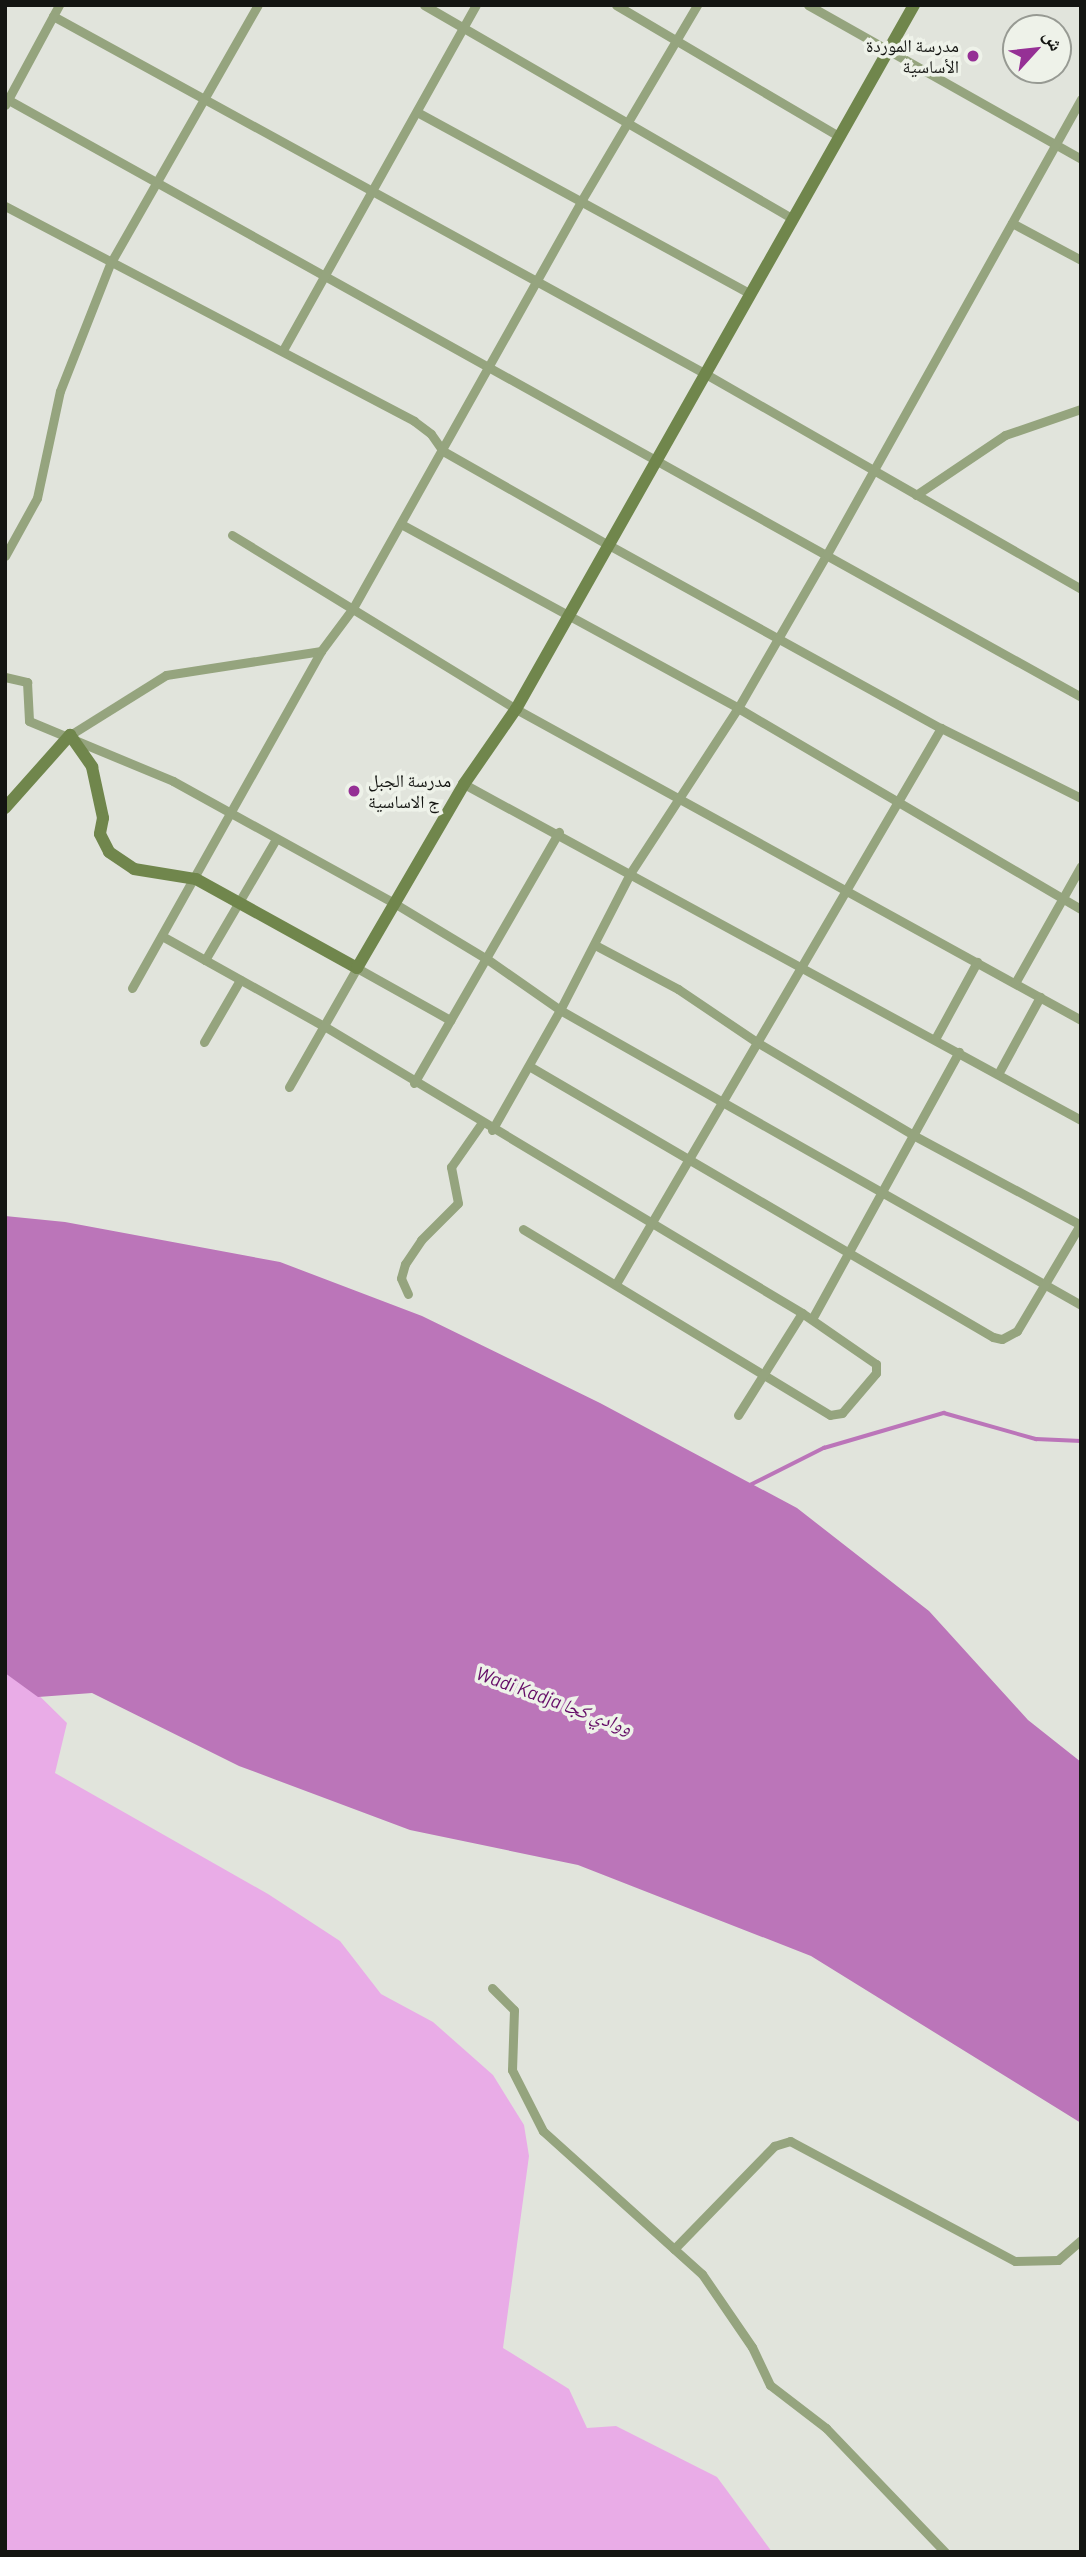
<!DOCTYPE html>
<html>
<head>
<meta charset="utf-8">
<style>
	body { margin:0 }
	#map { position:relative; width:1086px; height:2557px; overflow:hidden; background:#e1e4dc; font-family:Barlow,"Noto Naskh Arabic",sans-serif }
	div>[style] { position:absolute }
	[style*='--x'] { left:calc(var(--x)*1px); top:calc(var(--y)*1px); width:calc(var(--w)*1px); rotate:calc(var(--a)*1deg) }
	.green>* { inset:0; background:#e9ace7 }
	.water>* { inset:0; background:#bb75b9 }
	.stream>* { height:3.5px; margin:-1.75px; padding:0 1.75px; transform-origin:1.75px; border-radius:1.75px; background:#bb75b9 }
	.minor>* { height:9px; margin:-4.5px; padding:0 4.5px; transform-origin:4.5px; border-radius:4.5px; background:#95a47e }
	.secondary>* { height:12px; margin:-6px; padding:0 6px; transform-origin:6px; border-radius:6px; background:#70864c }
	.dots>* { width:19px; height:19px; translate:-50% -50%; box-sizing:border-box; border:4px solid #eef2e9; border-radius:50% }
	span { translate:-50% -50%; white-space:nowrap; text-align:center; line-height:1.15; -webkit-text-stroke:7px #eef2e9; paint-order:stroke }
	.poi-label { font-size:18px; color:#141512 }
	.right { translate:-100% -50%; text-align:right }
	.left { translate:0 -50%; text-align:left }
	.water-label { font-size:19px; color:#650d67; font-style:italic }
	.frame { position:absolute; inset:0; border:7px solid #141512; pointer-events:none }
	.north { position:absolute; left:1002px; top:14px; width:70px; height:70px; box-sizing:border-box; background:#eef2e9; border:2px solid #979a93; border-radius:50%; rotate:63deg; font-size:19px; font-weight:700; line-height:28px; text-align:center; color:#141512 }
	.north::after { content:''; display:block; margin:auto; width:24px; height:32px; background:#953095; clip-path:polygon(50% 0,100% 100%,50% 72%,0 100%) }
</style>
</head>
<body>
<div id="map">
	<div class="green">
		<i style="clip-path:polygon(5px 1662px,67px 1723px,55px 1773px,268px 1894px,340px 1941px,381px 1994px,433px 2022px,493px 2075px,524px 2125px,529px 2156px,503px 2348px,569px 2389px,587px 2428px,616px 2426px,717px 2477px,772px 2552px,5px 2552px)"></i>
	</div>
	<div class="water">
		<i style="clip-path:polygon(5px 1216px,65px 1222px,280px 1262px,422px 1316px,600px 1403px,797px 1508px,929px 1611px,1028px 1720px,1081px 1762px,1081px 2123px,811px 1956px,578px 1865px,410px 1830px,239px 1766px,92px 1693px,38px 1697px,5px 1673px)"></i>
	</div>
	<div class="stream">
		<i style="--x:750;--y:1485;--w:83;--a:-26.6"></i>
		<i style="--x:824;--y:1448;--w:125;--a:-16.3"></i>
		<i style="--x:944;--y:1413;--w:96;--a:15.8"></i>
		<i style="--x:1036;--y:1439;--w:45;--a:2.5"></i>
	</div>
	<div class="minor">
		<i style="--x:424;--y:5;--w:425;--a:30.1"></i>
		<i style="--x:616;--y:5;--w:256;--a:30.5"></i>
		<i style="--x:808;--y:5;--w:313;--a:29.4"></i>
		<i style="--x:53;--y:16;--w:742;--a:28.74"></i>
		<i style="--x:704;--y:373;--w:434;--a:29.8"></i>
		<i style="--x:5;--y:98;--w:1231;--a:29.1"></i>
		<i style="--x:5;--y:105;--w:114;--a:-61.6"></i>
		<i style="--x:417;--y:112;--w:378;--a:28.6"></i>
		<i style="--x:5;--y:206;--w:462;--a:27.7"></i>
		<i style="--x:414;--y:421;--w:21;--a:37"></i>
		<i style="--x:431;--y:434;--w:21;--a:55"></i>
		<i style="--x:443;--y:451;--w:189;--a:29.6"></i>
		<i style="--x:607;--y:544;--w:381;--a:28.9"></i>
		<i style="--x:941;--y:728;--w:157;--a:26.6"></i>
		<i style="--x:1012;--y:223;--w:78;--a:28.2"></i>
		<i style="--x:283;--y:350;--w:395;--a:-60.8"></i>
		<i style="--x:916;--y:495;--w:107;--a:-34"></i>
		<i style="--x:1005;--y:435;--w:80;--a:-18.9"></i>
		<i style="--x:401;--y:524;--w:384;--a:28.6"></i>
		<i style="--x:738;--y:708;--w:398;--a:30.4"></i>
		<i style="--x:232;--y:535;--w:333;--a:31.5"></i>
		<i style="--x:516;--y:709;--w:645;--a:28.83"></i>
		<i style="--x:5;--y:556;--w:66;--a:-61.1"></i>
		<i style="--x:37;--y:498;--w:109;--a:-77.9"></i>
		<i style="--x:60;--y:391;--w:136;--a:-68.5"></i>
		<i style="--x:110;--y:264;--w:298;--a:-60.3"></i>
		<i style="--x:5;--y:677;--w:23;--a:13"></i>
		<i style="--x:27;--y:682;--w:39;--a:87"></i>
		<i style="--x:29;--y:721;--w:156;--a:22.6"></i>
		<i style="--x:173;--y:781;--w:252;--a:28.9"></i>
		<i style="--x:394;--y:903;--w:109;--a:31.1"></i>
		<i style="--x:487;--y:959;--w:89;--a:34.9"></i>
		<i style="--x:560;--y:1010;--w:599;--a:29.52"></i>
		<i style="--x:70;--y:735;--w:113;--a:-32"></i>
		<i style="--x:166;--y:675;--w:157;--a:-8.8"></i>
		<i style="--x:464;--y:784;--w:703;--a:28.57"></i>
		<i style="--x:162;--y:936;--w:185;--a:29.1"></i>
		<i style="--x:324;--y:1026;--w:558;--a:30.98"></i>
		<i style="--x:802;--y:1313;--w:90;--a:34.6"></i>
		<i style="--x:876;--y:1364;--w:9;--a:90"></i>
		<i style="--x:876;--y:1373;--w:52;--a:130.4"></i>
		<i style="--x:842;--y:1413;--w:12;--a:171"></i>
		<i style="--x:830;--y:1415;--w:359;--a:-148.8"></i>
		<i style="--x:595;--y:945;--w:94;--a:27.9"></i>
		<i style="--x:678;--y:989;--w:93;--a:34"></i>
		<i style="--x:755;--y:1041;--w:184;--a:30.7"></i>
		<i style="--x:913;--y:1135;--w:191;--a:28.2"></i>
		<i style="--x:205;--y:960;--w:140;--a:-59.6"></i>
		<i style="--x:1015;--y:983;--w:134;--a:-60.6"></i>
		<i style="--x:132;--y:988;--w:386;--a:-60.7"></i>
		<i style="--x:321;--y:651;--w:54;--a:-53.3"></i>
		<i style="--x:353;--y:608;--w:464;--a:-60.7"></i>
		<i style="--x:580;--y:203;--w:230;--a:-59.4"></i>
		<i style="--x:935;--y:1039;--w:88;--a:-61.4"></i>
		<i style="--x:204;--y:1042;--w:72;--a:-59.9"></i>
		<i style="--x:529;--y:1066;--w:537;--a:30.29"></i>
		<i style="--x:993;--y:1337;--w:9;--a:13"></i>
		<i style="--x:1002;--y:1339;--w:17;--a:-28"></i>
		<i style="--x:1017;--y:1331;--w:126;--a:-59.3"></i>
		<i style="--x:998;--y:1074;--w:88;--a:-61.4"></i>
		<i style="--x:414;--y:1083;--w:290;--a:-60"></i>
		<i style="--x:289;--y:1087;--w:137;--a:-60.3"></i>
		<i style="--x:357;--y:968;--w:107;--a:29.2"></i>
		<i style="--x:492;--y:1130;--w:138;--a:-60.5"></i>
		<i style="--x:560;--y:1010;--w:155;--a:-62.8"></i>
		<i style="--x:631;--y:872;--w:196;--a:-56.9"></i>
		<i style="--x:738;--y:708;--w:178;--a:-60"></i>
		<i style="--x:827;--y:554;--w:521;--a:-60.83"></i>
		<i style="--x:617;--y:1282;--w:642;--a:-59.68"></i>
		<i style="--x:408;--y:1294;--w:17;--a:-114"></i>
		<i style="--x:401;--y:1278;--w:15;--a:-74"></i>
		<i style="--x:405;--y:1264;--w:29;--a:-56"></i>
		<i style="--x:421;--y:1240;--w:52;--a:-45"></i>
		<i style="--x:458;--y:1203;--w:37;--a:-101"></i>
		<i style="--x:451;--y:1167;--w:52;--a:-55.1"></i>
		<i style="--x:812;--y:1319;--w:305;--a:-61.2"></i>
		<i style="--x:738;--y:1415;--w:120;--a:-57.9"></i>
		<i style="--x:492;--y:1988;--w:31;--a:45"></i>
		<i style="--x:514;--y:2010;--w:60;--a:91.9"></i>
		<i style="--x:512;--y:2070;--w:68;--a:63.1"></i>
		<i style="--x:543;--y:2131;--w:214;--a:42"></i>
		<i style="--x:702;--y:2274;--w:88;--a:55.6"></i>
		<i style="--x:752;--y:2347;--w:42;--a:64.7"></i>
		<i style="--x:770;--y:2385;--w:71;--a:37.5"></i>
		<i style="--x:826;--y:2428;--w:172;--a:46.2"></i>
		<i style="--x:674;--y:2249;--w:144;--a:-45.8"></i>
		<i style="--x:774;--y:2146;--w:17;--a:-17"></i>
		<i style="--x:790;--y:2141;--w:255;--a:28.1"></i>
		<i style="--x:1015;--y:2261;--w:43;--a:-1.3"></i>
		<i style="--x:1058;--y:2260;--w:30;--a:-41"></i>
	</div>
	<div class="secondary">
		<i style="--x:5;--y:808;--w:98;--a:-48.3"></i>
		<i style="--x:70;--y:735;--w:39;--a:55"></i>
		<i style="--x:92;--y:767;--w:52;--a:77.8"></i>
		<i style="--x:103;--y:818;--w:16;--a:101"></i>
		<i style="--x:100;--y:834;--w:20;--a:63"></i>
		<i style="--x:109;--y:852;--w:30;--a:34"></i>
		<i style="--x:134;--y:869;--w:63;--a:9.2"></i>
		<i style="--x:196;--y:879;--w:184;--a:28.9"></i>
		<i style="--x:357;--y:968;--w:213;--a:-59.8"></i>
		<i style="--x:464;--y:784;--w:91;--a:-55.3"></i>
		<i style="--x:516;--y:709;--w:809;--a:-60.52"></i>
	</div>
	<div class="dots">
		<i style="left:973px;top:56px;background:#953095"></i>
		<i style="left:354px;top:791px;background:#953095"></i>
	</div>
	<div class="poi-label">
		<span class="right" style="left:959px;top:56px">مدرسة الموردة<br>الأساسية</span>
		<span class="left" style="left:368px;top:791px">مدرسة الجبل<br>ج الاساسية</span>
	</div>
	<div class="water-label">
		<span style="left:554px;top:1700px;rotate:20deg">Wadi Kadja ووادي كجا</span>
	</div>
	<div class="frame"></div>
	<div class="north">ش</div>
</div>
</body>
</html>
